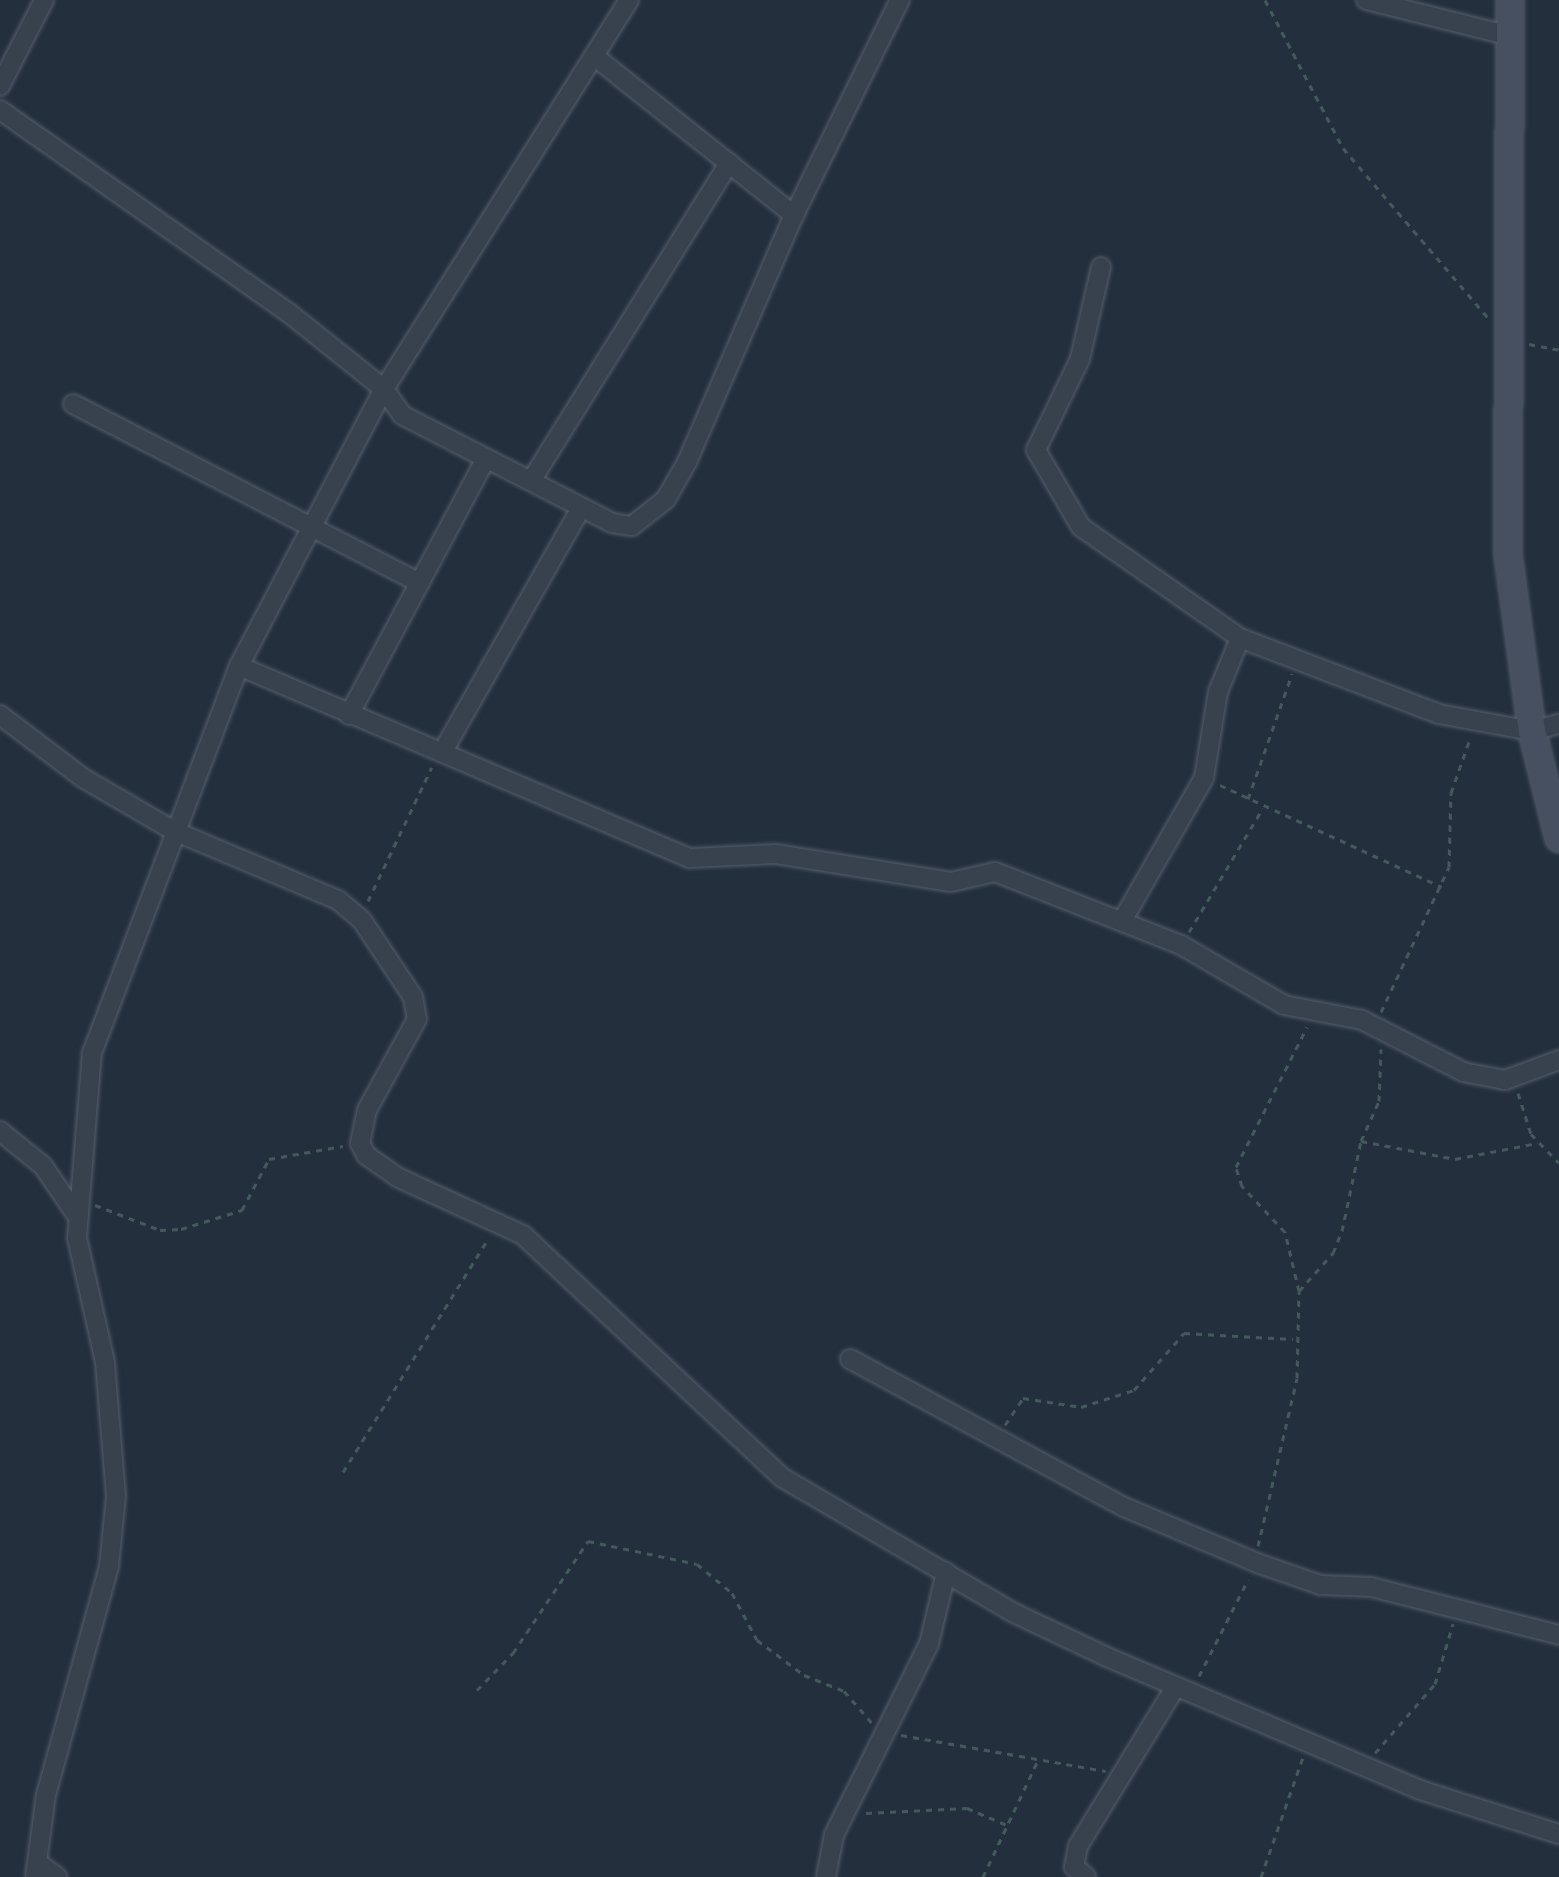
<!DOCTYPE html>
<html>
<head>
<meta charset="utf-8">
<style>
	body { margin:0 }
	#map { position:relative; width:1559px; height:1877px; overflow:hidden; background:#242f3e; font-family:"Public Sans",sans-serif }
	div>[style] { position:absolute }
	[style*='--x'] { left:calc(var(--x)*1px); top:calc(var(--y)*1px); width:calc(var(--w)*1px); rotate:calc(var(--a)*1deg) }
	.path>* { height:3px; margin-top:-1.5px; transform-origin:0; background:repeating-linear-gradient(90deg,#44595c 0 6px,transparent 0 12px) }
	.roads { filter:drop-shadow(0 0 2px #565f6c) drop-shadow(0 0 2px #565f6c) }
	.street>* { height:18px; margin:-9px; padding:0 9px; transform-origin:9px; border-radius:9px; background:#38414e }
	.secondary>* { height:26px; margin:-13px; padding:0 13px; transform-origin:13px; border-radius:13px; background:#465061 }
	span { translate:-50% -50%; white-space:nowrap; text-align:center; line-height:1.15; -webkit-text-stroke:6px #1d2633; paint-order:stroke }
</style>
</head>
<body>
<div id="map">
	<div class="path">
		<i style="--x:1265;--y:0;--w:167;--a:62.2"></i>
		<i style="--x:1343;--y:148;--w:223;--a:49.5"></i>
		<i style="--x:1529;--y:344;--w:31;--a:11"></i>
		<i style="--x:1220;--y:785;--w:244;--a:24.7"></i>
		<i style="--x:1248;--y:799;--w:133;--a:-70.6"></i>
		<i style="--x:368;--y:901;--w:148;--a:-64.5"></i>
		<i style="--x:1189;--y:932;--w:144;--a:-59.2"></i>
		<i style="--x:1381;--y:1012;--w:160;--a:-64.9"></i>
		<i style="--x:1449;--y:867;--w:74;--a:-88.5"></i>
		<i style="--x:1451;--y:793;--w:60;--a:-70.7"></i>
		<i style="--x:1518;--y:1093;--w:43;--a:72.4"></i>
		<i style="--x:1531;--y:1134;--w:40;--a:46"></i>
		<i style="--x:1361;--y:1141;--w:96;--a:10.8"></i>
		<i style="--x:1455;--y:1159;--w:84;--a:-11"></i>
		<i style="--x:95;--y:1205;--w:70;--a:21"></i>
		<i style="--x:160;--y:1230;--w:21;--a:-3"></i>
		<i style="--x:181;--y:1229;--w:64;--a:-17.3"></i>
		<i style="--x:242;--y:1210;--w:58;--a:-62.1"></i>
		<i style="--x:269;--y:1159;--w:75;--a:-10"></i>
		<i style="--x:1299;--y:1291;--w:51;--a:-48.2"></i>
		<i style="--x:1333;--y:1253;--w:24;--a:-68"></i>
		<i style="--x:1342;--y:1231;--w:92;--a:-78.1"></i>
		<i style="--x:1361;--y:1141;--w:44;--a:-65.8"></i>
		<i style="--x:1379;--y:1101;--w:52;--a:-87.8"></i>
		<i style="--x:1005;--y:1425;--w:32;--a:-56"></i>
		<i style="--x:1023;--y:1398;--w:59;--a:8.8"></i>
		<i style="--x:1081;--y:1407;--w:56;--a:-17.8"></i>
		<i style="--x:1134;--y:1390;--w:76;--a:-48.7"></i>
		<i style="--x:1184;--y:1333;--w:109;--a:3.2"></i>
		<i style="--x:343;--y:1472;--w:274;--a:-58.1"></i>
		<i style="--x:1258;--y:1546;--w:172;--a:-76.9"></i>
		<i style="--x:1297;--y:1378;--w:87;--a:-88.7"></i>
		<i style="--x:1299;--y:1291;--w:61;--a:-103.3"></i>
		<i style="--x:1285;--y:1232;--w:63;--a:-133.1"></i>
		<i style="--x:1242;--y:1186;--w:20;--a:-108"></i>
		<i style="--x:1236;--y:1167;--w:157;--a:-63.1"></i>
		<i style="--x:1199;--y:1676;--w:108;--a:-63"></i>
		<i style="--x:477;--y:1690;--w:52;--a:-45.8"></i>
		<i style="--x:513;--y:1653;--w:135;--a:-56.2"></i>
		<i style="--x:588;--y:1541;--w:111;--a:11.9"></i>
		<i style="--x:697;--y:1564;--w:45;--a:39.6"></i>
		<i style="--x:732;--y:1593;--w:53;--a:62"></i>
		<i style="--x:757;--y:1640;--w:59;--a:36.7"></i>
		<i style="--x:804;--y:1675;--w:43;--a:21.8"></i>
		<i style="--x:844;--y:1691;--w:43;--a:48.8"></i>
		<i style="--x:901;--y:1735;--w:208;--a:10"></i>
		<i style="--x:1375;--y:1753;--w:91;--a:-49"></i>
		<i style="--x:1435;--y:1684;--w:63;--a:-73.3"></i>
		<i style="--x:866;--y:1813;--w:101;--a:-2.8"></i>
		<i style="--x:967;--y:1808;--w:43;--a:23"></i>
		<i style="--x:983;--y:1877;--w:129;--a:-64.8"></i>
		<i style="--x:1261;--y:1877;--w:127;--a:-70.7"></i>
	</div>
	<div class="roads">
		<div class="street">
			<i style="--x:1366;--y:0;--w:148;--a:14"></i>
			<i style="--x:594;--y:56;--w:256;--a:38.5"></i>
			<i style="--x:0;--y:86;--w:97;--a:-62.9"></i>
			<i style="--x:0;--y:110;--w:353;--a:35.1"></i>
			<i style="--x:289;--y:313;--w:122;--a:38.7"></i>
			<i style="--x:384;--y:389;--w:32;--a:55"></i>
			<i style="--x:402;--y:415;--w:236;--a:27.2"></i>
			<i style="--x:612;--y:523;--w:20;--a:9"></i>
			<i style="--x:632;--y:526;--w:43;--a:-38.5"></i>
			<i style="--x:666;--y:499;--w:43;--a:-60.4"></i>
			<i style="--x:687;--y:462;--w:269;--a:-66.6"></i>
			<i style="--x:794;--y:215;--w:240;--a:-63.8"></i>
			<i style="--x:1101;--y:267;--w:94;--a:102.9"></i>
			<i style="--x:1080;--y:359;--w:101;--a:115.8"></i>
			<i style="--x:1036;--y:450;--w:89;--a:59.7"></i>
			<i style="--x:1081;--y:527;--w:194;--a:34.9"></i>
			<i style="--x:1240;--y:638;--w:213;--a:20.9"></i>
			<i style="--x:1439;--y:714;--w:95;--a:10.4"></i>
			<i style="--x:1532;--y:731;--w:28;--a:-15"></i>
			<i style="--x:73;--y:404;--w:390;--a:27.3"></i>
			<i style="--x:531;--y:481;--w:375;--a:-58.1"></i>
			<i style="--x:239;--y:666;--w:490;--a:23.1"></i>
			<i style="--x:690;--y:858;--w:86;--a:-2.7"></i>
			<i style="--x:776;--y:854;--w:177;--a:9.1"></i>
			<i style="--x:951;--y:882;--w:45;--a:-12.8"></i>
			<i style="--x:995;--y:872;--w:200;--a:21.4"></i>
			<i style="--x:1181;--y:945;--w:119;--a:30.2"></i>
			<i style="--x:1284;--y:1005;--w:79;--a:10.9"></i>
			<i style="--x:1362;--y:1020;--w:114;--a:27.2"></i>
			<i style="--x:1463;--y:1072;--w:43;--a:10.8"></i>
			<i style="--x:1505;--y:1080;--w:58;--a:-20.3"></i>
			<i style="--x:0;--y:715;--w:104;--a:37.2"></i>
			<i style="--x:83;--y:778;--w:105;--a:30.2"></i>
			<i style="--x:174;--y:831;--w:178;--a:22.8"></i>
			<i style="--x:338;--y:900;--w:30;--a:40"></i>
			<i style="--x:361;--y:919;--w:94;--a:56.3"></i>
			<i style="--x:413;--y:997;--w:22;--a:80"></i>
			<i style="--x:417;--y:1019;--w:104;--a:118.8"></i>
			<i style="--x:367;--y:1110;--w:34;--a:102"></i>
			<i style="--x:360;--y:1143;--w:13;--a:63"></i>
			<i style="--x:366;--y:1155;--w:38;--a:35"></i>
			<i style="--x:397;--y:1177;--w:139;--a:24.7"></i>
			<i style="--x:523;--y:1235;--w:356;--a:43.1"></i>
			<i style="--x:783;--y:1478;--w:268;--a:30.3"></i>
			<i style="--x:1014;--y:1613;--w:103;--a:25.3"></i>
			<i style="--x:1107;--y:1657;--w:340;--a:23"></i>
			<i style="--x:1420;--y:1790;--w:146;--a:17.6"></i>
			<i style="--x:349;--y:715;--w:291;--a:-61.9"></i>
			<i style="--x:443;--y:751;--w:279;--a:-60.4"></i>
			<i style="--x:1122;--y:921;--w:165;--a:-60.2"></i>
			<i style="--x:1204;--y:778;--w:87;--a:-80.8"></i>
			<i style="--x:1218;--y:692;--w:58;--a:-67.8"></i>
			<i style="--x:0;--y:1131;--w:55;--a:39.1"></i>
			<i style="--x:43;--y:1166;--w:58;--a:55.5"></i>
			<i style="--x:850;--y:1359;--w:311;--a:28.4"></i>
			<i style="--x:1124;--y:1507;--w:144;--a:22.8"></i>
			<i style="--x:1257;--y:1563;--w:68;--a:19"></i>
			<i style="--x:1321;--y:1585;--w:50;--a:2.3"></i>
			<i style="--x:1371;--y:1587;--w:194;--a:14.3"></i>
			<i style="--x:38;--y:1863;--w:24;--a:36"></i>
			<i style="--x:35;--y:1877;--w:83;--a:-82.4"></i>
			<i style="--x:46;--y:1795;--w:238;--a:-74.6"></i>
			<i style="--x:109;--y:1566;--w:70;--a:-84.3"></i>
			<i style="--x:116;--y:1496;--w:134;--a:-94.7"></i>
			<i style="--x:105;--y:1362;--w:127;--a:-102.7"></i>
			<i style="--x:77;--y:1238;--w:186;--a:-85.4"></i>
			<i style="--x:92;--y:1053;--w:414;--a:-69.2"></i>
			<i style="--x:239;--y:666;--w:313;--a:-62.4"></i>
			<i style="--x:384;--y:389;--w:460;--a:-57.8"></i>
			<i style="--x:826;--y:1877;--w:43;--a:-79.2"></i>
			<i style="--x:834;--y:1835;--w:213;--a:-63.6"></i>
			<i style="--x:929;--y:1644;--w:74;--a:-76.7"></i>
			<i style="--x:1086;--y:1877;--w:16;--a:-140"></i>
			<i style="--x:1074;--y:1867;--w:21;--a:-79"></i>
			<i style="--x:1078;--y:1846;--w:185;--a:-58.5"></i>
		</div>
		<div class="secondary">
			<i style="--x:1510;--y:0;--w:554;--a:90.21"></i>
			<i style="--x:1508;--y:554;--w:179;--a:82.3"></i>
			<i style="--x:1532;--y:731;--w:111;--a:76"></i>
		</div>
	</div>
</div>
</body>
</html>
